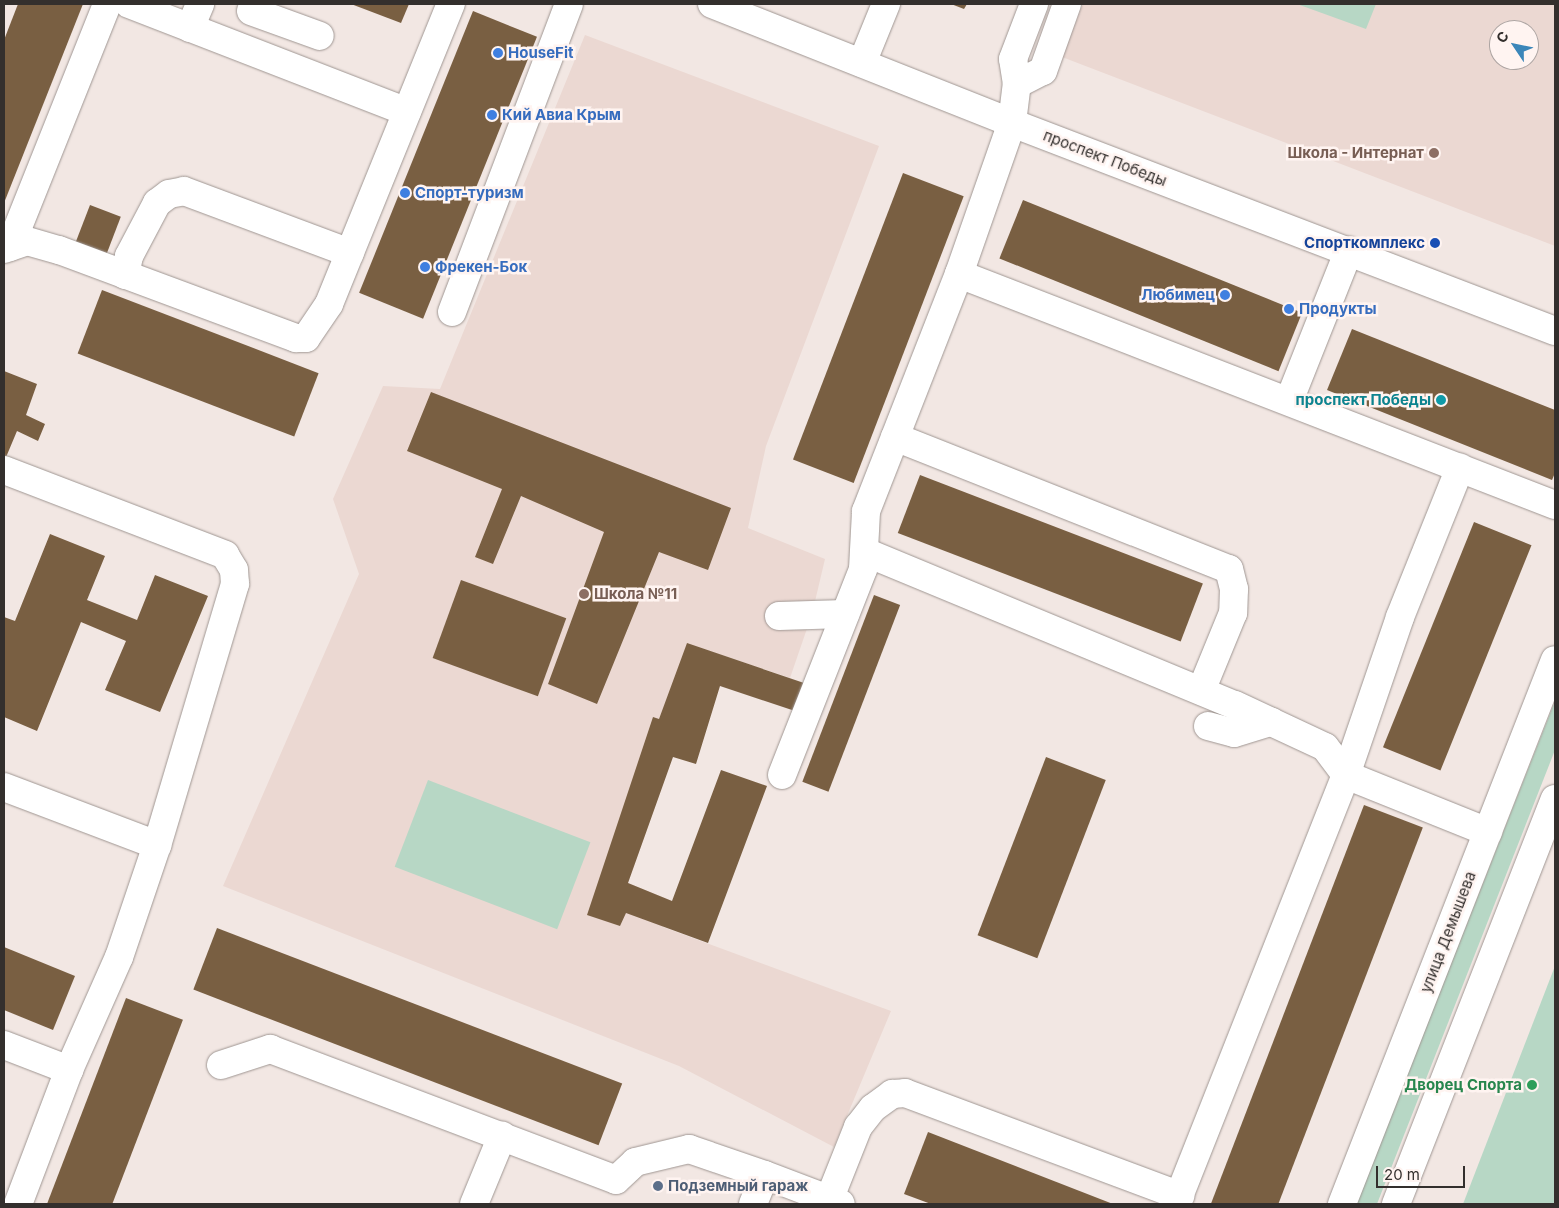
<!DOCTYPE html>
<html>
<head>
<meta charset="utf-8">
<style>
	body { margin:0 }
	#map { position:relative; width:1559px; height:1208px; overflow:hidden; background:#f2e7e3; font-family:Inter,sans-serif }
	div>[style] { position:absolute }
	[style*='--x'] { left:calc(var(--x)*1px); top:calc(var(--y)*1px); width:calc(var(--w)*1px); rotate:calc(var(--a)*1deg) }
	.built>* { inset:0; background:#ebd8d2 }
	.green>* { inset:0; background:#b7d7c5; transform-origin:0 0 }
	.building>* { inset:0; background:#795f42; transform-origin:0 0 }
	.roads { filter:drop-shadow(0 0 1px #9f9692) drop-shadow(0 0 1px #9f9692) }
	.minor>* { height:28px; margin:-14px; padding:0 14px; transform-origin:14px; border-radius:14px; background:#fff }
	.dots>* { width:14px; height:14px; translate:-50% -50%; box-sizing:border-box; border:2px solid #fff4f1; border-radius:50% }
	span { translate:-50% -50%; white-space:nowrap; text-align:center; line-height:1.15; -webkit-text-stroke:5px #fff4f1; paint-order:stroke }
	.shop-label { font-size:15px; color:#366cbe; font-weight:700 }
	.left { translate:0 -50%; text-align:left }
	.right { translate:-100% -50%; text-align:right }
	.education-label { font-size:15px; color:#785e54; font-weight:700 }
	.street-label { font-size:15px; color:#332f2d }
	.transit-label { font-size:15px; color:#164399; font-weight:700 }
	.culture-label { font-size:15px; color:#0d838f; font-weight:700 }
	.leisure-label { font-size:15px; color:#27864d; font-weight:700 }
	.service-label { font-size:15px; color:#4e5e75; font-weight:700 }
	.frame { position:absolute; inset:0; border:5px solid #332f2d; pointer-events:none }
	.north { position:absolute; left:1489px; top:20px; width:50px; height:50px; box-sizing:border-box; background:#fff4f1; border:1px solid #ada5a3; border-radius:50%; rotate:304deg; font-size:14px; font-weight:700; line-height:20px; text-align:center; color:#332f2d }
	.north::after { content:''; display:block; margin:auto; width:18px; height:22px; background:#3b86b9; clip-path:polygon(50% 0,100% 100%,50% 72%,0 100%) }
	.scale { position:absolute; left:1376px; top:1166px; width:89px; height:22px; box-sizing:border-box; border:2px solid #332f2d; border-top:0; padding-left:6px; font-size:15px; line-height:18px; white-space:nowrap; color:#332f2d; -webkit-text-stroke:4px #fff4f1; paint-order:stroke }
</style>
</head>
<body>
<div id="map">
	<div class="built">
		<i style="clip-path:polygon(evenodd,1083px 4px,1555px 4px,1555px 246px,1062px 57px,1083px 4px,1499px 30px,1529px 30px,1529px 60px,1499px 60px,1499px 30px)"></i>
		<i style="clip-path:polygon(585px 35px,879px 146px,766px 446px,748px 528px,825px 559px,812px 614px,790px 678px,710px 651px,628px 883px,672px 901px,663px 927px,891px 1011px,834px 1147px,679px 1066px,223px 886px,359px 574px,333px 499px,383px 386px,440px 389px)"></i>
	</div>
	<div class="green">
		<i style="clip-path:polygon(1297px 4px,1376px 4px,1366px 29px)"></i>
		<i style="clip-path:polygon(1555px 701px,1555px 750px,1377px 1204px,1356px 1204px)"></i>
		<i style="left:428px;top:780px;width:174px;height:93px;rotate:21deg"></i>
		<i style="clip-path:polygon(1555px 966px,1555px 1204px,1463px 1204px)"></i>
	</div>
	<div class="building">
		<i style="clip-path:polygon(18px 4px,83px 4px,4px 203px,4px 40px)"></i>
		<i style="clip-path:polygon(351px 4px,409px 4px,401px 23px)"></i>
		<i style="clip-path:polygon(951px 4px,967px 4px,964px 9px)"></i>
		<i style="left:473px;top:11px;width:69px;height:304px;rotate:22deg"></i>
		<i style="left:903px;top:173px;width:65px;height:307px;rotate:21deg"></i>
		<i style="left:1023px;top:200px;width:301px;height:63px;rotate:22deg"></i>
		<i style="left:90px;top:205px;width:33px;height:40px;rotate:21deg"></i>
		<i style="left:102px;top:290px;width:232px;height:68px;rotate:21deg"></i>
		<i style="clip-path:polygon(1352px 329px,1555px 410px,1555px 473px,1552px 480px,1327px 390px)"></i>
		<i style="clip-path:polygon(4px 371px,37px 384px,26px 415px,45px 424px,38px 441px,17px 431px,4px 462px)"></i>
		<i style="clip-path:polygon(431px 392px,731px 508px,708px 570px,659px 552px,597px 704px,548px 684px,604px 532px,521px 496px,493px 564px,475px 557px,502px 489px,407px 451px)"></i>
		<i style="left:920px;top:475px;width:303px;height:62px;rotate:21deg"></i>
		<i style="left:1474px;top:522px;width:62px;height:243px;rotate:22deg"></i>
		<i style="clip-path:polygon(50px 534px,105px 556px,87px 600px,137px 620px,155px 575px,208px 596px,160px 712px,105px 690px,126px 641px,81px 622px,37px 731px,4px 717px,4px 617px,15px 621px)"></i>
		<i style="left:461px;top:580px;width:112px;height:83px;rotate:20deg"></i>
		<i style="left:874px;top:595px;width:28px;height:200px;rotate:21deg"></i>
		<i style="clip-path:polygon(687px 643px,804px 683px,795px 711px,720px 686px,696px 764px,673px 757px,628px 883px,672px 901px,721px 770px,767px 786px,708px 943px,626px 913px,620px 926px,587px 915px,653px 717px,659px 719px)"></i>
		<i style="left:1046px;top:757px;width:64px;height:191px;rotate:21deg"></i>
		<i style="left:1364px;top:805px;width:63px;height:429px;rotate:21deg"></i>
		<i style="left:217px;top:928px;width:434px;height:66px;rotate:21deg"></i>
		<i style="clip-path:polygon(4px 947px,75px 976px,53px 1030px,4px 1010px)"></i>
		<i style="left:126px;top:998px;width:61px;height:220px;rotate:21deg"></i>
		<i style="clip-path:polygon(928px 1132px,1113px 1204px,931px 1204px,904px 1194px)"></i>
	</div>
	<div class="roads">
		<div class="minor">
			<i style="--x:129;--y:4;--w:298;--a:21.2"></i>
			<i style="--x:712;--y:4;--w:323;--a:21.6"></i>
			<i style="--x:1012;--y:123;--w:581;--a:20.96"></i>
			<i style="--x:251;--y:11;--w:73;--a:19.9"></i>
			<i style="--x:190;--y:28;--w:26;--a:-67"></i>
			<i style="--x:862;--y:63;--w:64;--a:-67.9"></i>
			<i style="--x:1017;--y:84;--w:29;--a:-27"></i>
			<i style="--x:1043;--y:71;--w:71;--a:-70.3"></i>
			<i style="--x:10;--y:247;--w:262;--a:-68.2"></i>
			<i style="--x:4;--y:249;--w:24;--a:-19"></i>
			<i style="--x:27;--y:241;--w:33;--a:16"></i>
			<i style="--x:59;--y:250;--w:253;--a:20.4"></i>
			<i style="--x:296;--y:338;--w:10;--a:0"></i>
			<i style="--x:306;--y:338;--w:41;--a:-55.9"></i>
			<i style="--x:329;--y:304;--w:324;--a:-67.9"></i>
			<i style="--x:959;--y:274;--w:639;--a:21.19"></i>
			<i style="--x:125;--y:275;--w:19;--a:-78"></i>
			<i style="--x:129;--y:256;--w:60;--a:-62.2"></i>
			<i style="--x:157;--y:203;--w:15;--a:-37"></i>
			<i style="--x:169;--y:194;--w:15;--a:-11"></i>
			<i style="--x:184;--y:191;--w:177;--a:20.5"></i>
			<i style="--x:452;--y:312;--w:329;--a:-69.2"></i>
			<i style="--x:1289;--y:401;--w:162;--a:-68.3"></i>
			<i style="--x:895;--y:437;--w:359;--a:21.6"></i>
			<i style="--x:1229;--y:569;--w:21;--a:76"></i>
			<i style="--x:1234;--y:589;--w:24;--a:92"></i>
			<i style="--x:1233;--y:613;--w:84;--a:112.3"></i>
			<i style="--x:4;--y:470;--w:237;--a:21"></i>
			<i style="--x:225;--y:555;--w:17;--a:59"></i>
			<i style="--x:234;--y:570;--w:14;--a:86"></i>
			<i style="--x:235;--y:584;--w:272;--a:106.6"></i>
			<i style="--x:157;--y:845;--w:118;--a:108.7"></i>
			<i style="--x:119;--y:957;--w:124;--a:113.9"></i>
			<i style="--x:69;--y:1070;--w:143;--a:110.8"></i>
			<i style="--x:865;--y:552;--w:400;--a:22.5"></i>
			<i style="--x:1235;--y:705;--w:99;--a:25"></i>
			<i style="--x:1325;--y:747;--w:35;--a:53"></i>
			<i style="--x:1346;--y:775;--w:153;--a:21.9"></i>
			<i style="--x:779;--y:616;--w:66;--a:-1.7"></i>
			<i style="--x:1208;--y:726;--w:27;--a:15"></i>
			<i style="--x:1234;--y:733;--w:39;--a:-17"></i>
			<i style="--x:782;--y:775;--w:221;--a:-68.5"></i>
			<i style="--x:863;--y:569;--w:58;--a:-87"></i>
			<i style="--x:866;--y:511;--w:255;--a:-68.6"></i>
			<i style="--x:959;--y:274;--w:160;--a:-70.7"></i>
			<i style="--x:1012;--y:123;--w:39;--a:-83"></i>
			<i style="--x:1017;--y:84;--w:25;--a:-99"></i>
			<i style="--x:1013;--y:59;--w:59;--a:-69.1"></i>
			<i style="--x:4;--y:787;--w:164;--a:20.8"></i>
			<i style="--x:4;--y:1045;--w:70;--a:21"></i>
			<i style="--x:221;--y:1065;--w:52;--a:-18.1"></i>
			<i style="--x:270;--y:1049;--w:370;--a:20.7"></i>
			<i style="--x:616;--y:1180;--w:26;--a:-43"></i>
			<i style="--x:635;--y:1162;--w:56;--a:-13.5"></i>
			<i style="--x:689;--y:1149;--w:80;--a:18.9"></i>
			<i style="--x:829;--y:1200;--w:79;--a:-68.3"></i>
			<i style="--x:858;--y:1127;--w:24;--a:-52"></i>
			<i style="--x:873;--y:1108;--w:24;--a:-36"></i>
			<i style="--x:892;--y:1094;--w:13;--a:-4"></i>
			<i style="--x:905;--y:1093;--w:294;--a:20.5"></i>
			<i style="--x:474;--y:1204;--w:74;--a:-67.6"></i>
			<i style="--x:753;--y:1204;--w:31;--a:-68"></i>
			<i style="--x:765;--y:1175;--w:81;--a:20.9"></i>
			<i style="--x:1176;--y:1204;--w:461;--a:-68.4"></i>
			<i style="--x:1346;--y:775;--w:167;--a:-71.1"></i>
			<i style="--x:1400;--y:617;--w:161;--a:-68.1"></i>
			<i style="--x:1342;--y:1204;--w:584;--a:-68.62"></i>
			<i style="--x:1396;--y:1204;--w:435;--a:-68.6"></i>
		</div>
	</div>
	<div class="dots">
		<i style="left:498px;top:53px;background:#3f7fe0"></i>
		<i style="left:492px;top:115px;background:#3f7fe0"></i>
		<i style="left:1434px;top:153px;background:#8d6e63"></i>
		<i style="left:405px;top:193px;background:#3f7fe0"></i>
		<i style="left:1435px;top:243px;background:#1a4fb4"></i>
		<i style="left:425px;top:267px;background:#3f7fe0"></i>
		<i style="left:1225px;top:295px;background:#3f7fe0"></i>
		<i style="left:1289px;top:309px;background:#3f7fe0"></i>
		<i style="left:1441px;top:400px;background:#0f9aa8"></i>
		<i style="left:584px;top:594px;background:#8d6e63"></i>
		<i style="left:1532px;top:1085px;background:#2e9e5b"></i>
		<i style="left:658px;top:1186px;background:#5c6f8a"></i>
	</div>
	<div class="shop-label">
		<span class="left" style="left:508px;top:53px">HouseFit</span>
		<span class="left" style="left:502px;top:115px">Кий Авиа Крым</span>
		<span class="left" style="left:415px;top:193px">Спорт-туризм</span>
		<span class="left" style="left:435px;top:267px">Фрекен-Бок</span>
		<span class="right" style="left:1215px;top:295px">Любимец</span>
		<span class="left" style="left:1299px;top:309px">Продукты</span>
	</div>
	<div class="education-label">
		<span class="right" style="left:1424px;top:153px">Школа - Интернат</span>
		<span class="left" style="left:594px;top:594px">Школа №11</span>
	</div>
	<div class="street-label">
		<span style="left:1105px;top:158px;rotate:21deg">проспект Победы</span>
		<span style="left:1448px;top:932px;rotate:-69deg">улица Демышева</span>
	</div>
	<div class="transit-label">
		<span class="right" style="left:1425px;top:243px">Спорткомплекс</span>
	</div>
	<div class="culture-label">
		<span class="right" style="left:1431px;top:400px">проспект Победы</span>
	</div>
	<div class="leisure-label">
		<span class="right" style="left:1522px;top:1085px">Дворец Спорта</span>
	</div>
	<div class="service-label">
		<span class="left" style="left:668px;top:1186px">Подземный гараж</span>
	</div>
	<div class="frame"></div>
	<div class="north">С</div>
	<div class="scale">20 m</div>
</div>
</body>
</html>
